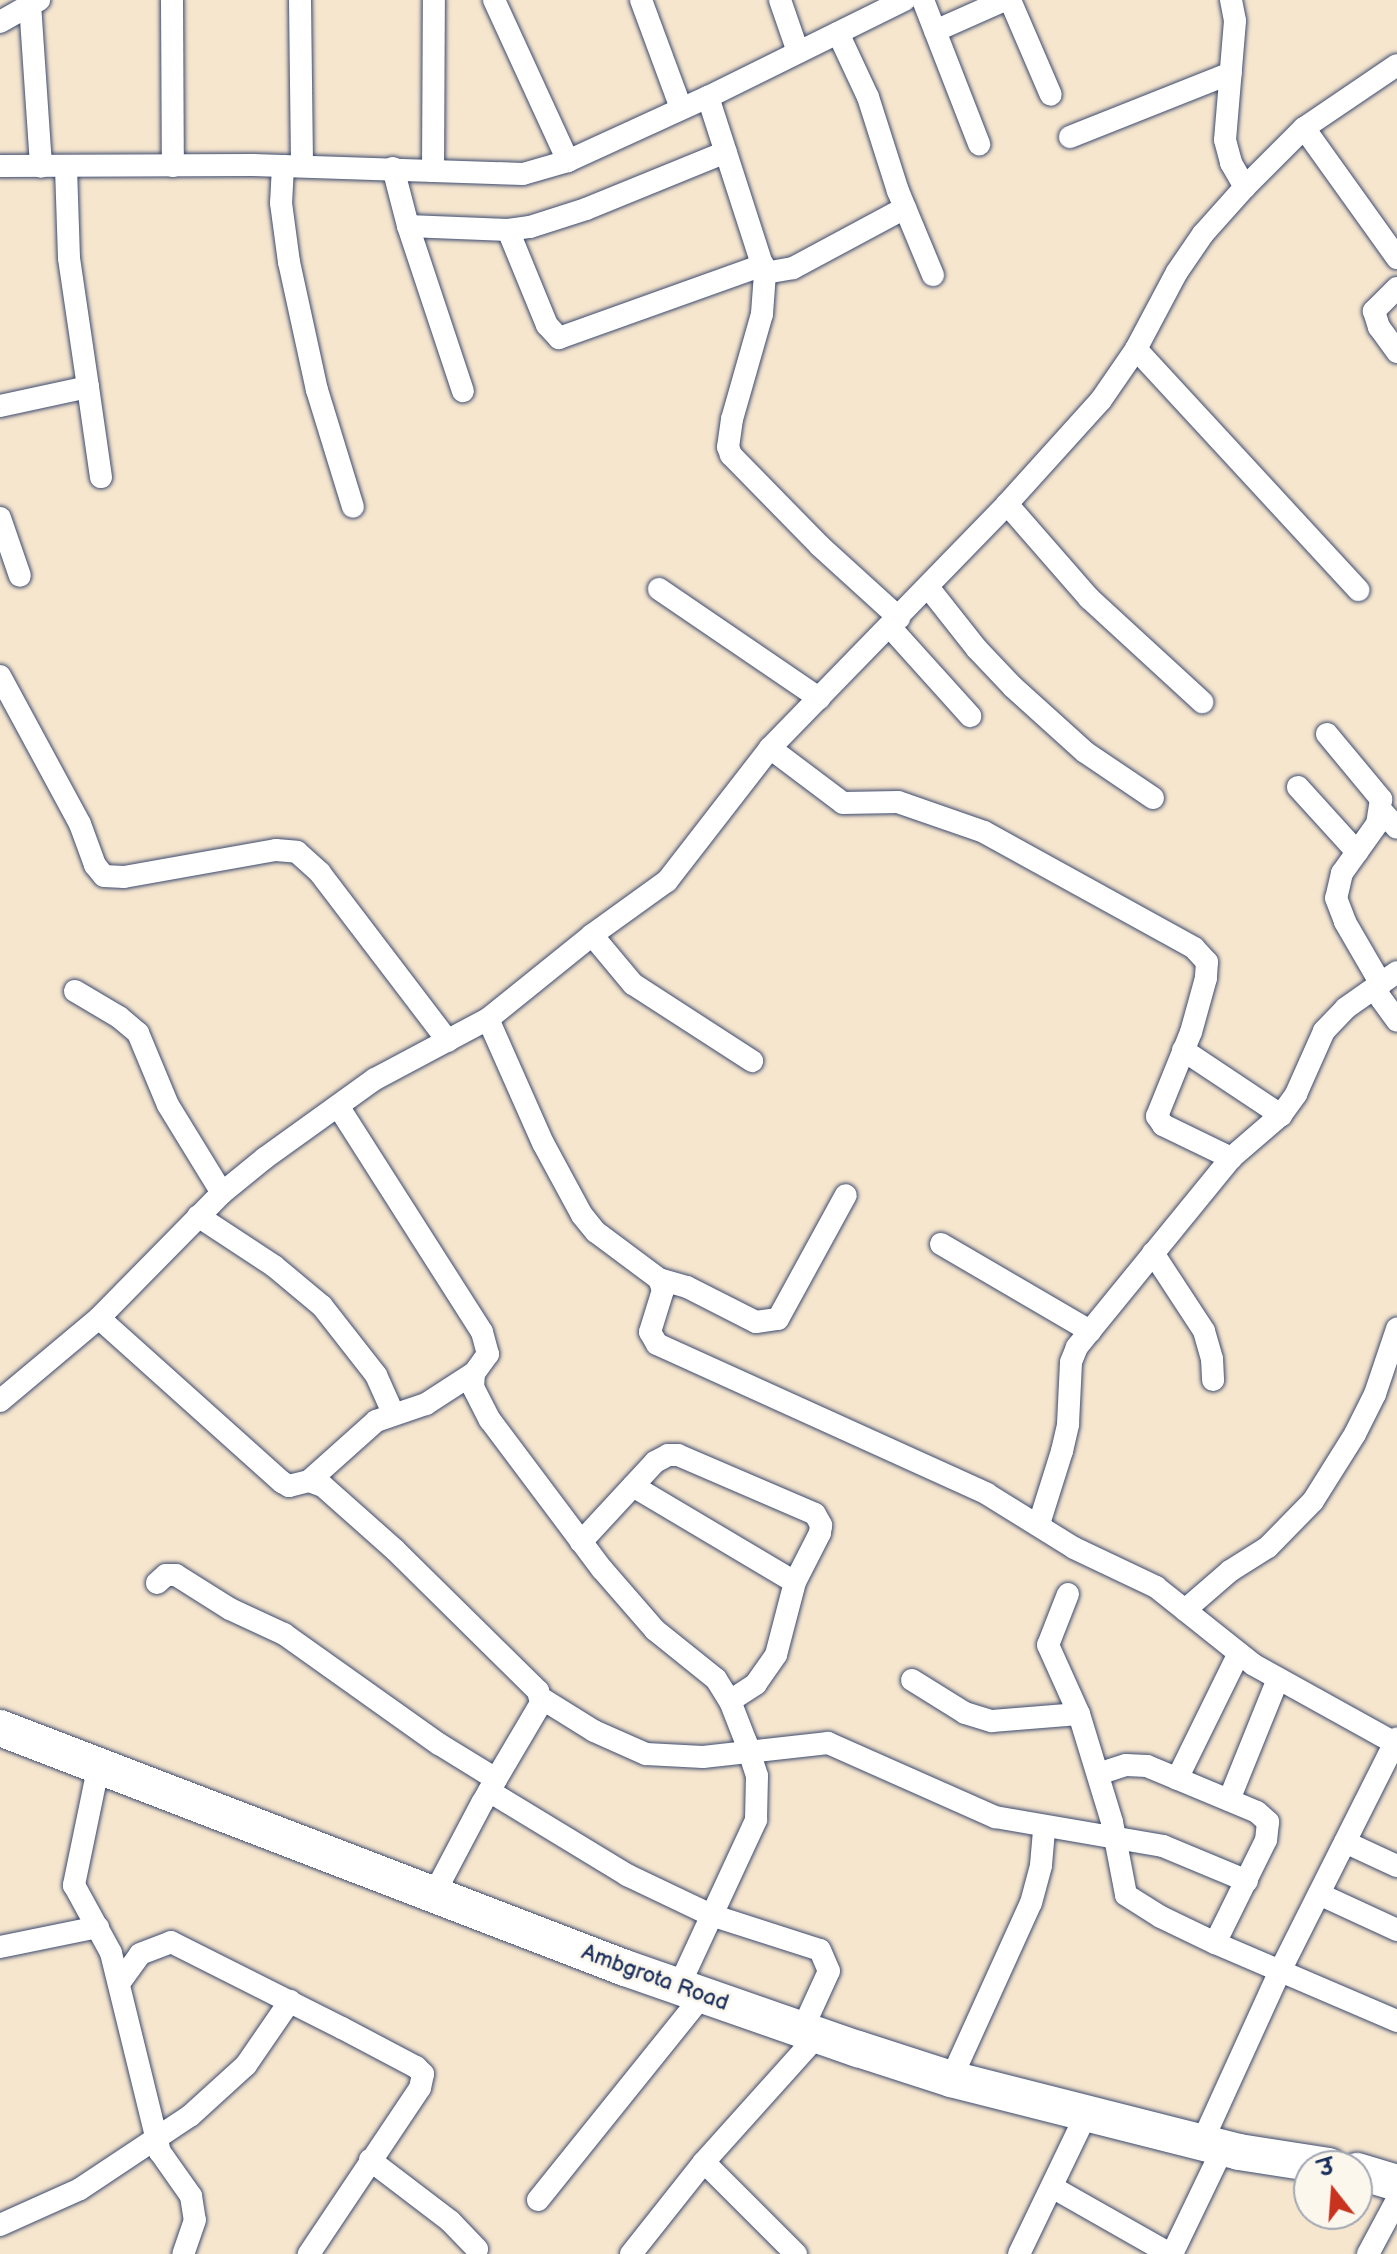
<!DOCTYPE html>
<html>
<head>
<meta charset="utf-8">
<style>
	body { margin:0 }
	#map { position:relative; width:1397px; height:2254px; overflow:hidden; background:#f6e6ce; font-family:"Balsamiq Sans","Playpen Sans Deva",sans-serif }
	div>[style] { position:absolute }
	[style*='--x'] { left:calc(var(--x)*1px); top:calc(var(--y)*1px); width:calc(var(--w)*1px); rotate:calc(var(--a)*1deg) }
	.roads { filter:drop-shadow(0 0 2px #3c4a6f) drop-shadow(0 0 2px #3c4a6f) }
	.minor>* { height:22px; margin:-11px; padding:0 11px; transform-origin:11px; border-radius:11px; background:#fff }
	.primary>* { height:36px; margin:-18px; padding:0 18px; transform-origin:18px; border-radius:18px; background:#fff }
	span { translate:-50% -50%; white-space:nowrap; text-align:center; line-height:1.15; -webkit-text-stroke:6px #fbf7ec; paint-order:stroke }
	.street-label { font-size:22px; color:#1b2f5e }
	.north { position:absolute; left:1293px; top:2150px; width:80px; height:80px; box-sizing:border-box; background:#fbf7ec; border:2px solid #a1a7b3; border-radius:50%; rotate:343deg; font-size:22px; font-weight:700; line-height:32px; text-align:center; color:#1b2f5e }
	.north::after { content:''; display:block; margin:auto; width:28px; height:36px; background:#c8321e; clip-path:polygon(50% 0,100% 100%,50% 72%,0 100%) }
</style>
</head>
<body>
<div id="map">
	<div class="roads">
		<div class="minor">
			<i style="--x:172;--y:0;--w:166;--a:89.7"></i>
			<i style="--x:300;--y:0;--w:166;--a:89.3"></i>
			<i style="--x:494;--y:0;--w:177;--a:65.3"></i>
			<i style="--x:641;--y:0;--w:115;--a:69.7"></i>
			<i style="--x:780;--y:0;--w:55;--a:70.9"></i>
			<i style="--x:923;--y:0;--w:155;--a:68.7"></i>
			<i style="--x:1010;--y:0;--w:103;--a:66.7"></i>
			<i style="--x:1231;--y:0;--w:21;--a:79"></i>
			<i style="--x:1235;--y:21;--w:119;--a:94.8"></i>
			<i style="--x:1225;--y:140;--w:24;--a:75"></i>
			<i style="--x:1231;--y:163;--w:28;--a:60"></i>
			<i style="--x:30;--y:4;--w:163;--a:86.1"></i>
			<i style="--x:0;--y:22;--w:45;--a:-29.4"></i>
			<i style="--x:935;--y:31;--w:77;--a:-23.9"></i>
			<i style="--x:838;--y:33;--w:71;--a:64.9"></i>
			<i style="--x:868;--y:97;--w:99;--a:72.3"></i>
			<i style="--x:898;--y:191;--w:91;--a:67.4"></i>
			<i style="--x:708;--y:97;--w:185;--a:72.1"></i>
			<i style="--x:765;--y:273;--w:41;--a:94.2"></i>
			<i style="--x:762;--y:314;--w:109;--a:105.9"></i>
			<i style="--x:732;--y:419;--w:28;--a:98"></i>
			<i style="--x:728;--y:447;--w:9;--a:69"></i>
			<i style="--x:731;--y:455;--w:127;--a:45.6"></i>
			<i style="--x:820;--y:546;--w:107;--a:42.3"></i>
			<i style="--x:1304;--y:128;--w:160;--a:54.4"></i>
			<i style="--x:1070;--y:137;--w:173;--a:-21.7"></i>
			<i style="--x:0;--y:166;--w:253;--a:-0.2"></i>
			<i style="--x:253;--y:165;--w:270;--a:1.9"></i>
			<i style="--x:523;--y:174;--w:47;--a:-16.1"></i>
			<i style="--x:568;--y:161;--w:154;--a:-24.6"></i>
			<i style="--x:708;--y:97;--w:219;--a:-26.3"></i>
			<i style="--x:283;--y:166;--w:37;--a:93"></i>
			<i style="--x:281;--y:203;--w:60;--a:82.3"></i>
			<i style="--x:289;--y:262;--w:131;--a:77.7"></i>
			<i style="--x:317;--y:390;--w:122;--a:72.9"></i>
			<i style="--x:393;--y:168;--w:60;--a:75.5"></i>
			<i style="--x:408;--y:226;--w:174;--a:71.6"></i>
			<i style="--x:433;--y:171;--w:171;--a:-89.7"></i>
			<i style="--x:408;--y:226;--w:100;--a:2.3"></i>
			<i style="--x:508;--y:230;--w:22;--a:-8"></i>
			<i style="--x:530;--y:227;--w:59;--a:-17.8"></i>
			<i style="--x:586;--y:209;--w:151;--a:-22.2"></i>
			<i style="--x:508;--y:230;--w:103;--a:67.7"></i>
			<i style="--x:547;--y:325;--w:18;--a:47"></i>
			<i style="--x:559;--y:338;--w:217;--a:-19.7"></i>
			<i style="--x:765;--y:273;--w:28;--a:-10"></i>
			<i style="--x:793;--y:268;--w:127;--a:-28.2"></i>
			<i style="--x:1397;--y:288;--w:33;--a:135"></i>
			<i style="--x:1374;--y:311;--w:17;--a:73"></i>
			<i style="--x:1379;--y:327;--w:31;--a:54"></i>
			<i style="--x:1136;--y:349;--w:328;--a:47.3"></i>
			<i style="--x:88;--y:387;--w:91;--a:81.8"></i>
			<i style="--x:0;--y:406;--w:90;--a:-12.2"></i>
			<i style="--x:88;--y:387;--w:130;--a:-98.4"></i>
			<i style="--x:69;--y:258;--w:90;--a:-91.9"></i>
			<i style="--x:1007;--y:504;--w:125;--a:48.9"></i>
			<i style="--x:1089;--y:598;--w:154;--a:42.6"></i>
			<i style="--x:0;--y:518;--w:61;--a:71"></i>
			<i style="--x:928;--y:587;--w:79;--a:51.7"></i>
			<i style="--x:977;--y:649;--w:52;--a:46.5"></i>
			<i style="--x:1013;--y:687;--w:97;--a:42.1"></i>
			<i style="--x:1085;--y:752;--w:82;--a:34.1"></i>
			<i style="--x:659;--y:589;--w:194;--a:34.3"></i>
			<i style="--x:890;--y:627;--w:120;--a:48"></i>
			<i style="--x:0;--y:676;--w:168;--a:61.6"></i>
			<i style="--x:80;--y:824;--w:44;--a:69.9"></i>
			<i style="--x:95;--y:865;--w:14;--a:51"></i>
			<i style="--x:104;--y:876;--w:20;--a:3"></i>
			<i style="--x:124;--y:877;--w:154;--a:-10.1"></i>
			<i style="--x:276;--y:850;--w:21;--a:5"></i>
			<i style="--x:297;--y:852;--w:31;--a:42"></i>
			<i style="--x:320;--y:873;--w:211;--a:52.7"></i>
			<i style="--x:1327;--y:734;--w:85;--a:50.3"></i>
			<i style="--x:1381;--y:799;--w:25;--a:99"></i>
			<i style="--x:1377;--y:824;--w:60;--a:125.5"></i>
			<i style="--x:1342;--y:873;--w:26;--a:103"></i>
			<i style="--x:1336;--y:898;--w:26;--a:69"></i>
			<i style="--x:1345;--y:922;--w:72;--a:59.9"></i>
			<i style="--x:770;--y:748;--w:91;--a:37"></i>
			<i style="--x:843;--y:803;--w:55;--a:-1"></i>
			<i style="--x:898;--y:802;--w:91;--a:19.2"></i>
			<i style="--x:984;--y:832;--w:240;--a:28.9"></i>
			<i style="--x:1194;--y:948;--w:19;--a:47"></i>
			<i style="--x:1207;--y:962;--w:16;--a:94"></i>
			<i style="--x:1206;--y:978;--w:56;--a:105.5"></i>
			<i style="--x:1191;--y:1032;--w:91;--a:112"></i>
			<i style="--x:1157;--y:1116;--w:11;--a:56"></i>
			<i style="--x:1163;--y:1125;--w:76;--a:25.9"></i>
			<i style="--x:1298;--y:787;--w:88;--a:47.8"></i>
			<i style="--x:1380;--y:809;--w:25;--a:48"></i>
			<i style="--x:592;--y:935;--w:64;--a:50.1"></i>
			<i style="--x:633;--y:984;--w:142;--a:32.9"></i>
			<i style="--x:1374;--y:989;--w:39;--a:54"></i>
			<i style="--x:75;--y:991;--w:51;--a:30.6"></i>
			<i style="--x:119;--y:1017;--w:25;--a:40"></i>
			<i style="--x:138;--y:1033;--w:78;--a:67.4"></i>
			<i style="--x:168;--y:1105;--w:103;--a:58.5"></i>
			<i style="--x:488;--y:1019;--w:136;--a:66.1"></i>
			<i style="--x:543;--y:1143;--w:82;--a:61.6"></i>
			<i style="--x:582;--y:1215;--w:22;--a:51"></i>
			<i style="--x:596;--y:1232;--w:79;--a:36.7"></i>
			<i style="--x:659;--y:1279;--w:12;--a:70"></i>
			<i style="--x:663;--y:1290;--w:44;--a:107.2"></i>
			<i style="--x:650;--y:1332;--w:14;--a:60"></i>
			<i style="--x:657;--y:1344;--w:362;--a:24.4"></i>
			<i style="--x:987;--y:1494;--w:102;--a:31.8"></i>
			<i style="--x:1074;--y:1548;--w:91;--a:25.4"></i>
			<i style="--x:1156;--y:1587;--w:125;--a:38.5"></i>
			<i style="--x:1254;--y:1665;--w:161;--a:29"></i>
			<i style="--x:1183;--y:1050;--w:118;--a:33.6"></i>
			<i style="--x:338;--y:1106;--w:268;--a:57.5"></i>
			<i style="--x:482;--y:1332;--w:23;--a:75"></i>
			<i style="--x:488;--y:1354;--w:24;--a:126"></i>
			<i style="--x:474;--y:1373;--w:14;--a:94"></i>
			<i style="--x:473;--y:1387;--w:37;--a:63"></i>
			<i style="--x:490;--y:1420;--w:186;--a:53.1"></i>
			<i style="--x:602;--y:1569;--w:81;--a:49"></i>
			<i style="--x:655;--y:1630;--w:78;--a:38.8"></i>
			<i style="--x:716;--y:1679;--w:26;--a:58"></i>
			<i style="--x:730;--y:1701;--w:44;--a:68.7"></i>
			<i style="--x:746;--y:1742;--w:36;--a:72"></i>
			<i style="--x:757;--y:1776;--w:44;--a:91.3"></i>
			<i style="--x:756;--y:1820;--w:185;--a:114.9"></i>
			<i style="--x:198;--y:1216;--w:91;--a:33.3"></i>
			<i style="--x:274;--y:1266;--w:62;--a:39.8"></i>
			<i style="--x:322;--y:1306;--w:88;--a:52"></i>
			<i style="--x:376;--y:1375;--w:42;--a:65.9"></i>
			<i style="--x:941;--y:1244;--w:173;--a:30.3"></i>
			<i style="--x:1153;--y:1253;--w:93;--a:56.8"></i>
			<i style="--x:1204;--y:1331;--w:29;--a:74"></i>
			<i style="--x:1212;--y:1359;--w:21;--a:87"></i>
			<i style="--x:659;--y:1279;--w:29;--a:16"></i>
			<i style="--x:687;--y:1287;--w:77;--a:26.9"></i>
			<i style="--x:756;--y:1322;--w:22;--a:-8"></i>
			<i style="--x:778;--y:1319;--w:141;--a:-61.3"></i>
			<i style="--x:99;--y:1318;--w:246;--a:41.9"></i>
			<i style="--x:282;--y:1482;--w:8;--a:30"></i>
			<i style="--x:289;--y:1486;--w:21;--a:-14"></i>
			<i style="--x:309;--y:1481;--w:15;--a:20"></i>
			<i style="--x:323;--y:1486;--w:96;--a:41.6"></i>
			<i style="--x:395;--y:1550;--w:201;--a:44.6"></i>
			<i style="--x:538;--y:1691;--w:12;--a:76"></i>
			<i style="--x:541;--y:1703;--w:116;--a:120.5"></i>
			<i style="--x:482;--y:1803;--w:105;--a:117.8"></i>
			<i style="--x:0;--y:1401;--w:129;--a:-40"></i>
			<i style="--x:99;--y:1318;--w:175;--a:-45.5"></i>
			<i style="--x:222;--y:1193;--w:55;--a:-39.1"></i>
			<i style="--x:265;--y:1158;--w:135;--a:-35.7"></i>
			<i style="--x:375;--y:1079;--w:128;--a:-28"></i>
			<i style="--x:488;--y:1019;--w:134;--a:-38.9"></i>
			<i style="--x:592;--y:935;--w:92;--a:-35.8"></i>
			<i style="--x:667;--y:881;--w:168;--a:-52.2"></i>
			<i style="--x:770;--y:748;--w:340;--a:-45.8"></i>
			<i style="--x:1007;--y:504;--w:140;--a:-47.9"></i>
			<i style="--x:1101;--y:400;--w:62;--a:-55.5"></i>
			<i style="--x:1136;--y:349;--w:87;--a:-62"></i>
			<i style="--x:1177;--y:272;--w:46;--a:-55.6"></i>
			<i style="--x:1203;--y:234;--w:63;--a:-48.2"></i>
			<i style="--x:1245;--y:187;--w:83;--a:-45"></i>
			<i style="--x:1304;--y:128;--w:112;--a:-34.1"></i>
			<i style="--x:309;--y:1481;--w:90;--a:-41.8"></i>
			<i style="--x:376;--y:1421;--w:53;--a:-18.8"></i>
			<i style="--x:426;--y:1404;--w:57;--a:-32.9"></i>
			<i style="--x:633;--y:1486;--w:188;--a:30.7"></i>
			<i style="--x:1039;--y:1524;--w:77;--a:-72.5"></i>
			<i style="--x:1062;--y:1451;--w:28;--a:-77"></i>
			<i style="--x:1068;--y:1424;--w:62;--a:-87.2"></i>
			<i style="--x:1071;--y:1362;--w:16;--a:-68"></i>
			<i style="--x:1077;--y:1347;--w:244;--a:-50.8"></i>
			<i style="--x:1231;--y:1158;--w:66;--a:-40.7"></i>
			<i style="--x:1281;--y:1115;--w:26;--a:-54"></i>
			<i style="--x:1296;--y:1094;--w:69;--a:-66"></i>
			<i style="--x:1324;--y:1031;--w:32;--a:-46"></i>
			<i style="--x:1346;--y:1008;--w:62;--a:-35.2"></i>
			<i style="--x:581;--y:1542;--w:109;--a:-47.2"></i>
			<i style="--x:655;--y:1462;--w:15;--a:-28"></i>
			<i style="--x:668;--y:1455;--w:10;--a:0"></i>
			<i style="--x:678;--y:1455;--w:149;--a:23.3"></i>
			<i style="--x:815;--y:1514;--w:13;--a:61"></i>
			<i style="--x:821;--y:1525;--w:8;--a:97"></i>
			<i style="--x:820;--y:1533;--w:55;--a:117"></i>
			<i style="--x:795;--y:1582;--w:75;--a:104.6"></i>
			<i style="--x:776;--y:1655;--w:35;--a:125"></i>
			<i style="--x:756;--y:1684;--w:31;--a:147"></i>
			<i style="--x:157;--y:1583;--w:12;--a:-42"></i>
			<i style="--x:166;--y:1575;--w:10;--a:0"></i>
			<i style="--x:176;--y:1575;--w:64;--a:32.2"></i>
			<i style="--x:230;--y:1609;--w:60;--a:24.8"></i>
			<i style="--x:284;--y:1634;--w:190;--a:35.4"></i>
			<i style="--x:439;--y:1744;--w:67;--a:31.6"></i>
			<i style="--x:1068;--y:1594;--w:55;--a:111.4"></i>
			<i style="--x:1048;--y:1645;--w:76;--a:65.8"></i>
			<i style="--x:1079;--y:1714;--w:113;--a:73"></i>
			<i style="--x:1112;--y:1822;--w:74;--a:79.1"></i>
			<i style="--x:1126;--y:1895;--w:41;--a:32.2"></i>
			<i style="--x:1161;--y:1917;--w:60;--a:25.7"></i>
			<i style="--x:1215;--y:1943;--w:198;--a:23.2"></i>
			<i style="--x:1185;--y:1610;--w:60;--a:-40.9"></i>
			<i style="--x:1230;--y:1571;--w:45;--a:-32.3"></i>
			<i style="--x:1268;--y:1547;--w:64;--a:-45.6"></i>
			<i style="--x:1313;--y:1501;--w:79;--a:-57.9"></i>
			<i style="--x:1355;--y:1434;--w:45;--a:-63.4"></i>
			<i style="--x:1375;--y:1394;--w:69;--a:-71.3"></i>
			<i style="--x:912;--y:1680;--w:62;--a:31.9"></i>
			<i style="--x:965;--y:1713;--w:28;--a:17"></i>
			<i style="--x:992;--y:1721;--w:87;--a:-4.6"></i>
			<i style="--x:541;--y:1698;--w:62;--a:31.9"></i>
			<i style="--x:594;--y:1731;--w:57;--a:23.9"></i>
			<i style="--x:646;--y:1754;--w:57;--a:3"></i>
			<i style="--x:703;--y:1757;--w:126;--a:-6.4"></i>
			<i style="--x:828;--y:1743;--w:183;--a:23.9"></i>
			<i style="--x:995;--y:1817;--w:170;--a:9.8"></i>
			<i style="--x:1163;--y:1846;--w:91;--a:22.6"></i>
			<i style="--x:99;--y:1764;--w:124;--a:101.7"></i>
			<i style="--x:74;--y:1885;--w:77;--a:61.4"></i>
			<i style="--x:111;--y:1953;--w:205;--a:76.2"></i>
			<i style="--x:160;--y:2152;--w:54;--a:54.8"></i>
			<i style="--x:191;--y:2196;--w:24;--a:81"></i>
			<i style="--x:195;--y:2220;--w:36;--a:109"></i>
			<i style="--x:1098;--y:1774;--w:29;--a:-18"></i>
			<i style="--x:1126;--y:1765;--w:21;--a:3"></i>
			<i style="--x:1147;--y:1766;--w:119;--a:22.7"></i>
			<i style="--x:1257;--y:1812;--w:15;--a:42"></i>
			<i style="--x:1268;--y:1822;--w:18;--a:96"></i>
			<i style="--x:1266;--y:1840;--w:115;--a:116.3"></i>
			<i style="--x:1177;--y:1779;--w:140;--a:-63.8"></i>
			<i style="--x:489;--y:1791;--w:162;--a:31.3"></i>
			<i style="--x:627;--y:1875;--w:93;--a:25.5"></i>
			<i style="--x:711;--y:1915;--w:114;--a:17.8"></i>
			<i style="--x:820;--y:1950;--w:23;--a:67"></i>
			<i style="--x:829;--y:1971;--w:65;--a:114.6"></i>
			<i style="--x:1229;--y:1800;--w:131;--a:-68"></i>
			<i style="--x:1345;--y:1842;--w:57;--a:24.8"></i>
			<i style="--x:1319;--y:1894;--w:86;--a:24.8"></i>
			<i style="--x:0;--y:1947;--w:100;--a:-11.5"></i>
			<i style="--x:120;--y:1982;--w:34;--a:-54"></i>
			<i style="--x:140;--y:1954;--w:33;--a:-21"></i>
			<i style="--x:171;--y:1942;--w:191;--a:26.7"></i>
			<i style="--x:342;--y:2028;--w:84;--a:27.8"></i>
			<i style="--x:416;--y:2067;--w:10;--a:45"></i>
			<i style="--x:423;--y:2074;--w:14;--a:102"></i>
			<i style="--x:420;--y:2088;--w:200;--a:123.8"></i>
			<i style="--x:951;--y:2079;--w:193;--a:-65.6"></i>
			<i style="--x:1031;--y:1903;--w:39;--a:-75"></i>
			<i style="--x:1041;--y:1865;--w:37;--a:-85"></i>
			<i style="--x:1202;--y:2142;--w:190;--a:-65.5"></i>
			<i style="--x:1281;--y:1969;--w:258;--a:-63.3"></i>
			<i style="--x:370;--y:2160;--w:101;--a:37.3"></i>
			<i style="--x:450;--y:2221;--w:39;--a:46"></i>
			<i style="--x:704;--y:2162;--w:130;--a:45"></i>
			<i style="--x:1052;--y:2187;--w:136;--a:29.6"></i>
			<i style="--x:538;--y:2200;--w:262;--a:-51.2"></i>
			<i style="--x:0;--y:2225;--w:88;--a:-24.2"></i>
			<i style="--x:80;--y:2189;--w:132;--a:-33.6"></i>
			<i style="--x:190;--y:2116;--w:76;--a:-42.3"></i>
			<i style="--x:246;--y:2065;--w:78;--a:-55.5"></i>
			<i style="--x:631;--y:2254;--w:117;--a:-51.6"></i>
			<i style="--x:704;--y:2162;--w:171;--a:-48.1"></i>
			<i style="--x:1019;--y:2254;--w:157;--a:-64.3"></i>
			<i style="--x:1172;--y:2254;--w:118;--a:-64.3"></i>
			<i style="--x:1368;--y:2254;--w:61;--a:-61.8"></i>
		</div>
		<div class="primary">
			<i style="--x:0;--y:1728;--w:669;--a:21.01"></i>
			<i style="--x:625;--y:1968;--w:247;--a:19.2"></i>
			<i style="--x:858;--y:2049;--w:98;--a:17.9"></i>
			<i style="--x:951;--y:2079;--w:297;--a:14.2"></i>
			<i style="--x:1239;--y:2152;--w:91;--a:8.8"></i>
			<i style="--x:1357;--y:2171;--w:42;--a:16.7"></i>
		</div>
	</div>
	<div class="street-label">
		<span style="left:655px;top:1978px;rotate:20deg">Ambgrota Road</span>
	</div>
	<div class="north">उ</div>
</div>
</body>
</html>
